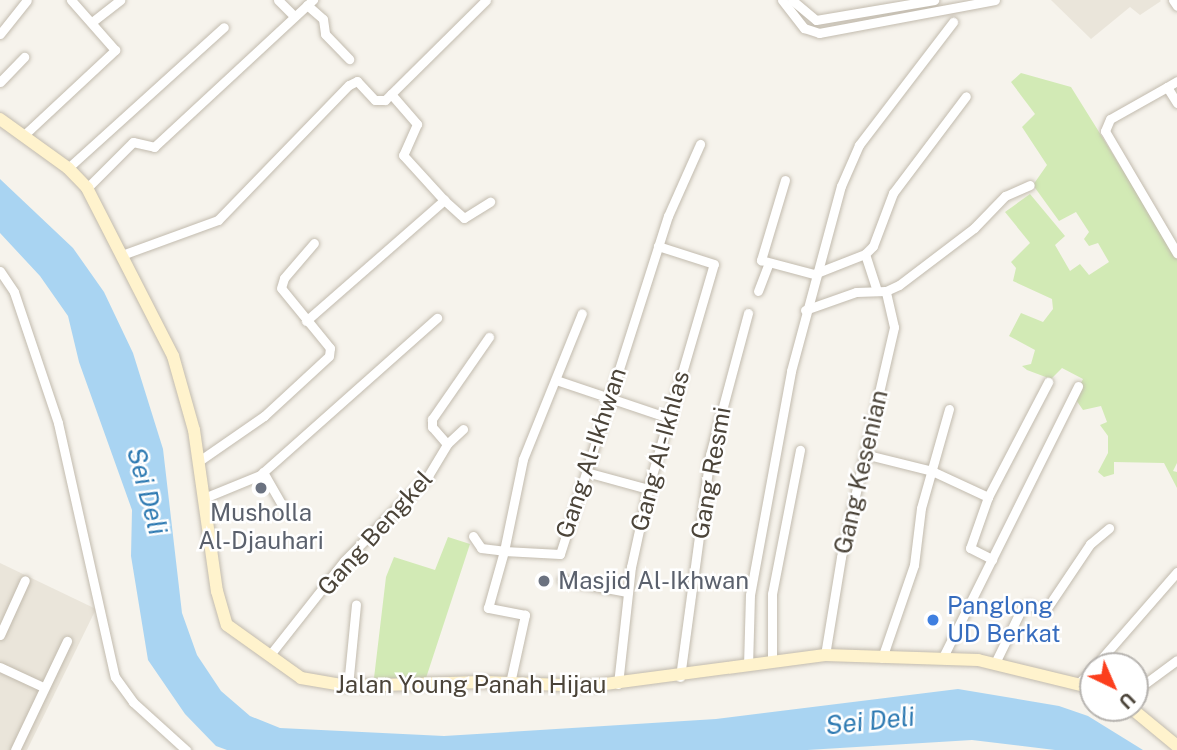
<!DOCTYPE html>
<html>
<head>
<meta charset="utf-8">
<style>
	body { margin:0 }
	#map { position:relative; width:1177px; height:750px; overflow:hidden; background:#f6f3ec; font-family:"Public Sans",sans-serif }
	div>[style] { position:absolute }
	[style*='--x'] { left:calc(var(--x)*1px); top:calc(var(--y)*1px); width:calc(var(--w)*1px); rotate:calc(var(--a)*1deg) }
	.residential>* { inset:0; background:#eae5da }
	.green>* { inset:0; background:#d2eab5 }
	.water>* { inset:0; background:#a9d4f2 }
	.roads { filter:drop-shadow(0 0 2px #c2bbae) drop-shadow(0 0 2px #c2bbae) }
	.street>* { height:9px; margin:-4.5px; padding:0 4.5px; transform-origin:4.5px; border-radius:4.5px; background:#fff }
	.secondary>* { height:12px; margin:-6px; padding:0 6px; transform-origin:6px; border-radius:6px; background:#fff3cd }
	.dots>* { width:19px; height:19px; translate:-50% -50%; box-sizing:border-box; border:4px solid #fff; border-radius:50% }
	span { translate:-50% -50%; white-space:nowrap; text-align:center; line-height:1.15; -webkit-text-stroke:5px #fff; paint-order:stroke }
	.street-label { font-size:24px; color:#4b4439 }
	.worship-label { font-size:24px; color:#5b616d }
	.left { translate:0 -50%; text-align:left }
	.shop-label { font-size:24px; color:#366cbe }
	.water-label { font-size:26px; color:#2e7ab2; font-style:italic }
	.north { position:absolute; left:1079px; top:652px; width:70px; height:70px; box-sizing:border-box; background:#fff; border:2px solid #b7b4b0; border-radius:50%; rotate:136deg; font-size:19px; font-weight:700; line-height:28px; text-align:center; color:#4b4439 }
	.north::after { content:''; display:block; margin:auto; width:24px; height:32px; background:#fc3f1d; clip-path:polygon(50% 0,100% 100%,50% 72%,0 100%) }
</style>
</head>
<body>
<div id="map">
	<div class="residential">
		<i style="clip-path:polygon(1051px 0,1160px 0,1161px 1px,1140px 15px,1130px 7px,1091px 39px)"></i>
		<i style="clip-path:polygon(0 563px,96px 609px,27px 750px,0 750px)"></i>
	</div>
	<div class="green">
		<i style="clip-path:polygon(1021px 73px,1071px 87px,1177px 257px,1177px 463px,1173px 471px,1177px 472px,1177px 488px,1164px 463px,1114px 462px,1114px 474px,1104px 477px,1098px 472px,1108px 453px,1108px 436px,1100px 425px,1107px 422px,1101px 406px,1083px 410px,1074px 397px,1083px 379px,1062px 368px,1051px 379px,1027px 370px,1022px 366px,1031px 364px,1035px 350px,1009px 336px,1021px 313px,1043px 322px,1053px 309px,1052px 299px,1013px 281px,1016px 268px,1011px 262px,1030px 243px,1005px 212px,1030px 194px,1065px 236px,1055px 245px,1070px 271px,1080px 264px,1089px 275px,1109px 262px,1098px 243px,1089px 246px,1084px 239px,1089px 232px,1076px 212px,1059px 221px,1033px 185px,1047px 165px,1022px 127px,1035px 114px,1011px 82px)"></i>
		<i style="clip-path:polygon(448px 537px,470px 544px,426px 678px,374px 678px,386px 577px,394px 557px,435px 570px)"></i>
	</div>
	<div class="water">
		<i style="clip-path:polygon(0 179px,73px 248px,104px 292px,133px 353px,163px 449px,182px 613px,197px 655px,221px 691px,250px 716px,280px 728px,444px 736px,716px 719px,958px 689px,1059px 706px,1088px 716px,1143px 750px,1055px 750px,972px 740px,807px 750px,227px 750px,216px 746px,185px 714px,148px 660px,131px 556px,132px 510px,79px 362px,68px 316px,40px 276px,0 233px)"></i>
	</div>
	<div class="roads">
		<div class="street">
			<i style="--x:278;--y:0;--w:23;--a:45"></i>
			<i style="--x:782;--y:0;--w:36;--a:52"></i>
			<i style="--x:804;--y:28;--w:16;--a:18"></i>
			<i style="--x:819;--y:33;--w:179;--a:-10.6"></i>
			<i style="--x:792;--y:0;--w:31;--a:40"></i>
			<i style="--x:816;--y:20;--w:120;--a:-9.6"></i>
			<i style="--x:1173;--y:0;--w:7;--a:56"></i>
			<i style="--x:307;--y:5;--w:21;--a:41"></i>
			<i style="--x:323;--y:19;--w:15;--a:82"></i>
			<i style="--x:325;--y:34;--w:35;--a:46"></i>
			<i style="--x:92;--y:22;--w:36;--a:-38"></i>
			<i style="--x:0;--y:34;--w:43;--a:-51.5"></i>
			<i style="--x:1177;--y:81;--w:12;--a:149"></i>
			<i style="--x:1167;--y:87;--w:19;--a:58"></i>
			<i style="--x:0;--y:82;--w:35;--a:-46"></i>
			<i style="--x:1167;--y:87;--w:65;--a:150.7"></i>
			<i style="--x:1110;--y:119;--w:13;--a:113"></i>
			<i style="--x:1105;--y:131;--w:142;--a:59.5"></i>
			<i style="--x:391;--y:94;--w:40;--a:49"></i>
			<i style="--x:417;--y:124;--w:34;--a:114"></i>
			<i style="--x:403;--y:155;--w:61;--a:47.7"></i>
			<i style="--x:444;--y:200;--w:27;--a:42"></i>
			<i style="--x:464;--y:218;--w:31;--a:-32"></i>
			<i style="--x:24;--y:135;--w:125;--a:-43"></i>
			<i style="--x:115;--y:50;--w:67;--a:-131.3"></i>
			<i style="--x:68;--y:168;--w:210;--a:-42.1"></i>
			<i style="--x:785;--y:180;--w:84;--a:106.7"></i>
			<i style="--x:761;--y:260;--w:55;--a:14.8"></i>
			<i style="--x:814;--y:274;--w:55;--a:-21.4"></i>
			<i style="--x:865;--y:254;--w:11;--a:-45"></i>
			<i style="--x:873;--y:246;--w:57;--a:-69.3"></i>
			<i style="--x:893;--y:193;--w:121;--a:-53"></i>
			<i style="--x:87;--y:188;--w:65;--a:-45"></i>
			<i style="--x:133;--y:142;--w:22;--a:13"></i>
			<i style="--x:154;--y:147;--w:217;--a:-42.8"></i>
			<i style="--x:865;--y:254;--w:36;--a:72"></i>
			<i style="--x:122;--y:255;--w:102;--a:-20"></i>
			<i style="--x:218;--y:220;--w:188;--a:-45.9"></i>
			<i style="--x:349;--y:85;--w:9;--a:-27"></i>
			<i style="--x:357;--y:81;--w:26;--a:47"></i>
			<i style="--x:375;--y:100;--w:10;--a:0"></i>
			<i style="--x:385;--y:100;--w:142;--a:-44.7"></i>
			<i style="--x:0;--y:271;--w:25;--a:56"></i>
			<i style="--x:14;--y:292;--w:138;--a:71.4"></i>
			<i style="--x:58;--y:423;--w:260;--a:77.4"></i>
			<i style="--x:115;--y:677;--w:31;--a:54"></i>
			<i style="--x:133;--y:702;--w:72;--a:42.2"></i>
			<i style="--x:758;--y:291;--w:30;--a:-69"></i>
			<i style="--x:805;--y:310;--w:54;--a:-19.4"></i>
			<i style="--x:856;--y:292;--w:30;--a:-2"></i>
			<i style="--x:886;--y:291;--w:14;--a:-25"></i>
			<i style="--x:899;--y:285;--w:94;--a:-37.2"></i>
			<i style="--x:974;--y:228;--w:45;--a:-45.9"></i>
			<i style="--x:1005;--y:196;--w:27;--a:-24"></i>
			<i style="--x:306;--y:321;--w:184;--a:-41.2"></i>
			<i style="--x:556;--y:380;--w:116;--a:18.6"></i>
			<i style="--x:447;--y:444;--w:22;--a:-43"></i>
			<i style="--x:864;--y:454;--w:70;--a:14"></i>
			<i style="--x:932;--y:471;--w:62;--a:24.9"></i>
			<i style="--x:988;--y:497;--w:54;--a:109.4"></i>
			<i style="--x:970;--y:548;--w:25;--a:27"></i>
			<i style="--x:199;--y:461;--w:79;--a:-34.7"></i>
			<i style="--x:264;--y:416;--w:88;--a:-42.7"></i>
			<i style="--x:329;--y:356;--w:8;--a:-83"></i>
			<i style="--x:330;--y:348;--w:77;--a:-129.2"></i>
			<i style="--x:281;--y:288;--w:10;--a:-73"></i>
			<i style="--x:284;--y:278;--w:46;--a:-49.4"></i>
			<i style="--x:263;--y:472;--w:46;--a:60.1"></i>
			<i style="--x:586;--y:472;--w:64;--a:15.3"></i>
			<i style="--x:988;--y:497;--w:130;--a:-62.4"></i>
			<i style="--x:204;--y:498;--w:61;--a:-22.3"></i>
			<i style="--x:260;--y:475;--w:237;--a:-41.6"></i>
			<i style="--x:473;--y:536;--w:14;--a:56"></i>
			<i style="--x:481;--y:548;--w:23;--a:7"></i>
			<i style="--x:504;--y:551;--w:94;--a:-78.3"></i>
			<i style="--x:523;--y:459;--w:157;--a:-68"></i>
			<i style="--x:562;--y:580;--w:66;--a:10.5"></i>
			<i style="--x:0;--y:635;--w:60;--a:-65.6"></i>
			<i style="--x:825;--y:655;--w:99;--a:-80.7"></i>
			<i style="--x:841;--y:557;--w:236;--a:-77"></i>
			<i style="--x:894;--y:327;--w:37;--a:-103"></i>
			<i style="--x:269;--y:656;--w:121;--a:-51.7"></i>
			<i style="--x:344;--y:561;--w:120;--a:-45.3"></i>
			<i style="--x:428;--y:476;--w:37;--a:-59"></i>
			<i style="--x:447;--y:444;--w:23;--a:-131"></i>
			<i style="--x:432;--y:427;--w:8;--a:-90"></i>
			<i style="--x:432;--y:419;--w:100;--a:-55.2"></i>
			<i style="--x:882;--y:658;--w:98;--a:-71"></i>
			<i style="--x:914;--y:565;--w:57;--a:-83"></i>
			<i style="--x:921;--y:508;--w:103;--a:-74.2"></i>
			<i style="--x:942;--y:659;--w:305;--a:-63.5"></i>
			<i style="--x:772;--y:661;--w:67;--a:-90"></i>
			<i style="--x:772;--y:594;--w:147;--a:-79"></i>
			<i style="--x:995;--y:663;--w:61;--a:-63.9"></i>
			<i style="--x:1022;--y:608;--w:7;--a:-27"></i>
			<i style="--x:1028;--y:605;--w:18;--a:19"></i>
			<i style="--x:1045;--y:611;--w:81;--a:-56.1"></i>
			<i style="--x:1090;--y:544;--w:25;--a:-40"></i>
			<i style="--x:748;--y:666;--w:71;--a:-88.4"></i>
			<i style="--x:750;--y:595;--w:228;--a:-79.6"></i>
			<i style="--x:791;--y:371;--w:192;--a:-74.9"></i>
			<i style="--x:841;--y:186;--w:45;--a:-66.3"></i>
			<i style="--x:859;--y:145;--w:155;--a:-52.6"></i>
			<i style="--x:1095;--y:666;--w:125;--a:-48.9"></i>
			<i style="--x:0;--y:667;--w:47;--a:24.9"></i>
			<i style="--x:680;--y:677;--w:224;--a:-82.3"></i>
			<i style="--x:710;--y:455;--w:147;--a:-75"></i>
			<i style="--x:510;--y:683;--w:70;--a:-77.6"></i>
			<i style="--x:525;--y:615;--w:38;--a:-169"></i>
			<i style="--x:488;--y:608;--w:59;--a:-74.3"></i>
			<i style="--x:504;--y:551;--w:56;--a:3.1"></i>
			<i style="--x:560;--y:554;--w:355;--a:-72.3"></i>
			<i style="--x:668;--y:216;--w:79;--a:-66"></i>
			<i style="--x:1079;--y:683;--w:21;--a:-47"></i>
			<i style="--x:618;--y:684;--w:118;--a:-83.7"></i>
			<i style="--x:631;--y:567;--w:80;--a:-77.7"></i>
			<i style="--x:648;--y:489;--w:234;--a:-73.7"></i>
			<i style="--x:714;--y:264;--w:59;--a:-162.2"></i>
			<i style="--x:348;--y:686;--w:82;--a:-84.4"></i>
			<i style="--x:1135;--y:691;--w:52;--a:-36.4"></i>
			<i style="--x:15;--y:750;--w:121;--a:-64.5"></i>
		</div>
		<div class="secondary">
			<i style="--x:0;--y:119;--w:84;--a:35.8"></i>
			<i style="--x:68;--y:168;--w:28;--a:46"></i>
			<i style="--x:87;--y:188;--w:189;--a:62.9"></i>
			<i style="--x:173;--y:356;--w:77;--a:74.2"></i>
			<i style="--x:194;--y:430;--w:163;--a:81.9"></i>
			<i style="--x:217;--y:591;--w:35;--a:74"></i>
			<i style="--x:227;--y:625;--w:91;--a:35.6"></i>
			<i style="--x:301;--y:678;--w:48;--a:9.7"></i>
			<i style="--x:348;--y:686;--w:135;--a:-1.7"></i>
			<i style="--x:483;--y:682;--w:107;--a:2.1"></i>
			<i style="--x:590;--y:686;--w:237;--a:-7.5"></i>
			<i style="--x:825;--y:655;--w:153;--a:1.9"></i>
			<i style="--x:978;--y:660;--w:118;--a:13.7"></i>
			<i style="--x:1131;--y:708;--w:60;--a:39.6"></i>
		</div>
	</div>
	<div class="dots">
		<i style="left:261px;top:488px;background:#6b7280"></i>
		<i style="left:544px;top:581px;background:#6b7280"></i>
		<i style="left:933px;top:620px;background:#3f7fe0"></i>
	</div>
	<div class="street-label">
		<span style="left:660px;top:451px;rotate:-75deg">Gang Al-Ikhlas</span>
		<span style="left:591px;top:453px;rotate:-72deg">Gang Al-Ikhwan</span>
		<span style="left:861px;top:472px;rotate:-77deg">Gang Kesenian</span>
		<span style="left:711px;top:473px;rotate:-80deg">Gang Resmi</span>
		<span style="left:375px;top:533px;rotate:-48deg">Gang Bengkel</span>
		<span style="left:471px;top:685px">Jalan Young Panah Hijau</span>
	</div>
	<div class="worship-label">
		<span style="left:261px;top:527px">Musholla<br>Al-Djauhari</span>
		<span class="left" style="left:558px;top:581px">Masjid Al-Ikhwan</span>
	</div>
	<div class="shop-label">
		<span class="left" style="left:947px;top:620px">Panglong<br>UD Berkat</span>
	</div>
	<div class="water-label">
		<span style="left:147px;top:491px;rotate:75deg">Sei Deli</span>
		<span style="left:870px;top:721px;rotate:-6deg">Sei Deli</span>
	</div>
	<div class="north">U</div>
</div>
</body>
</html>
